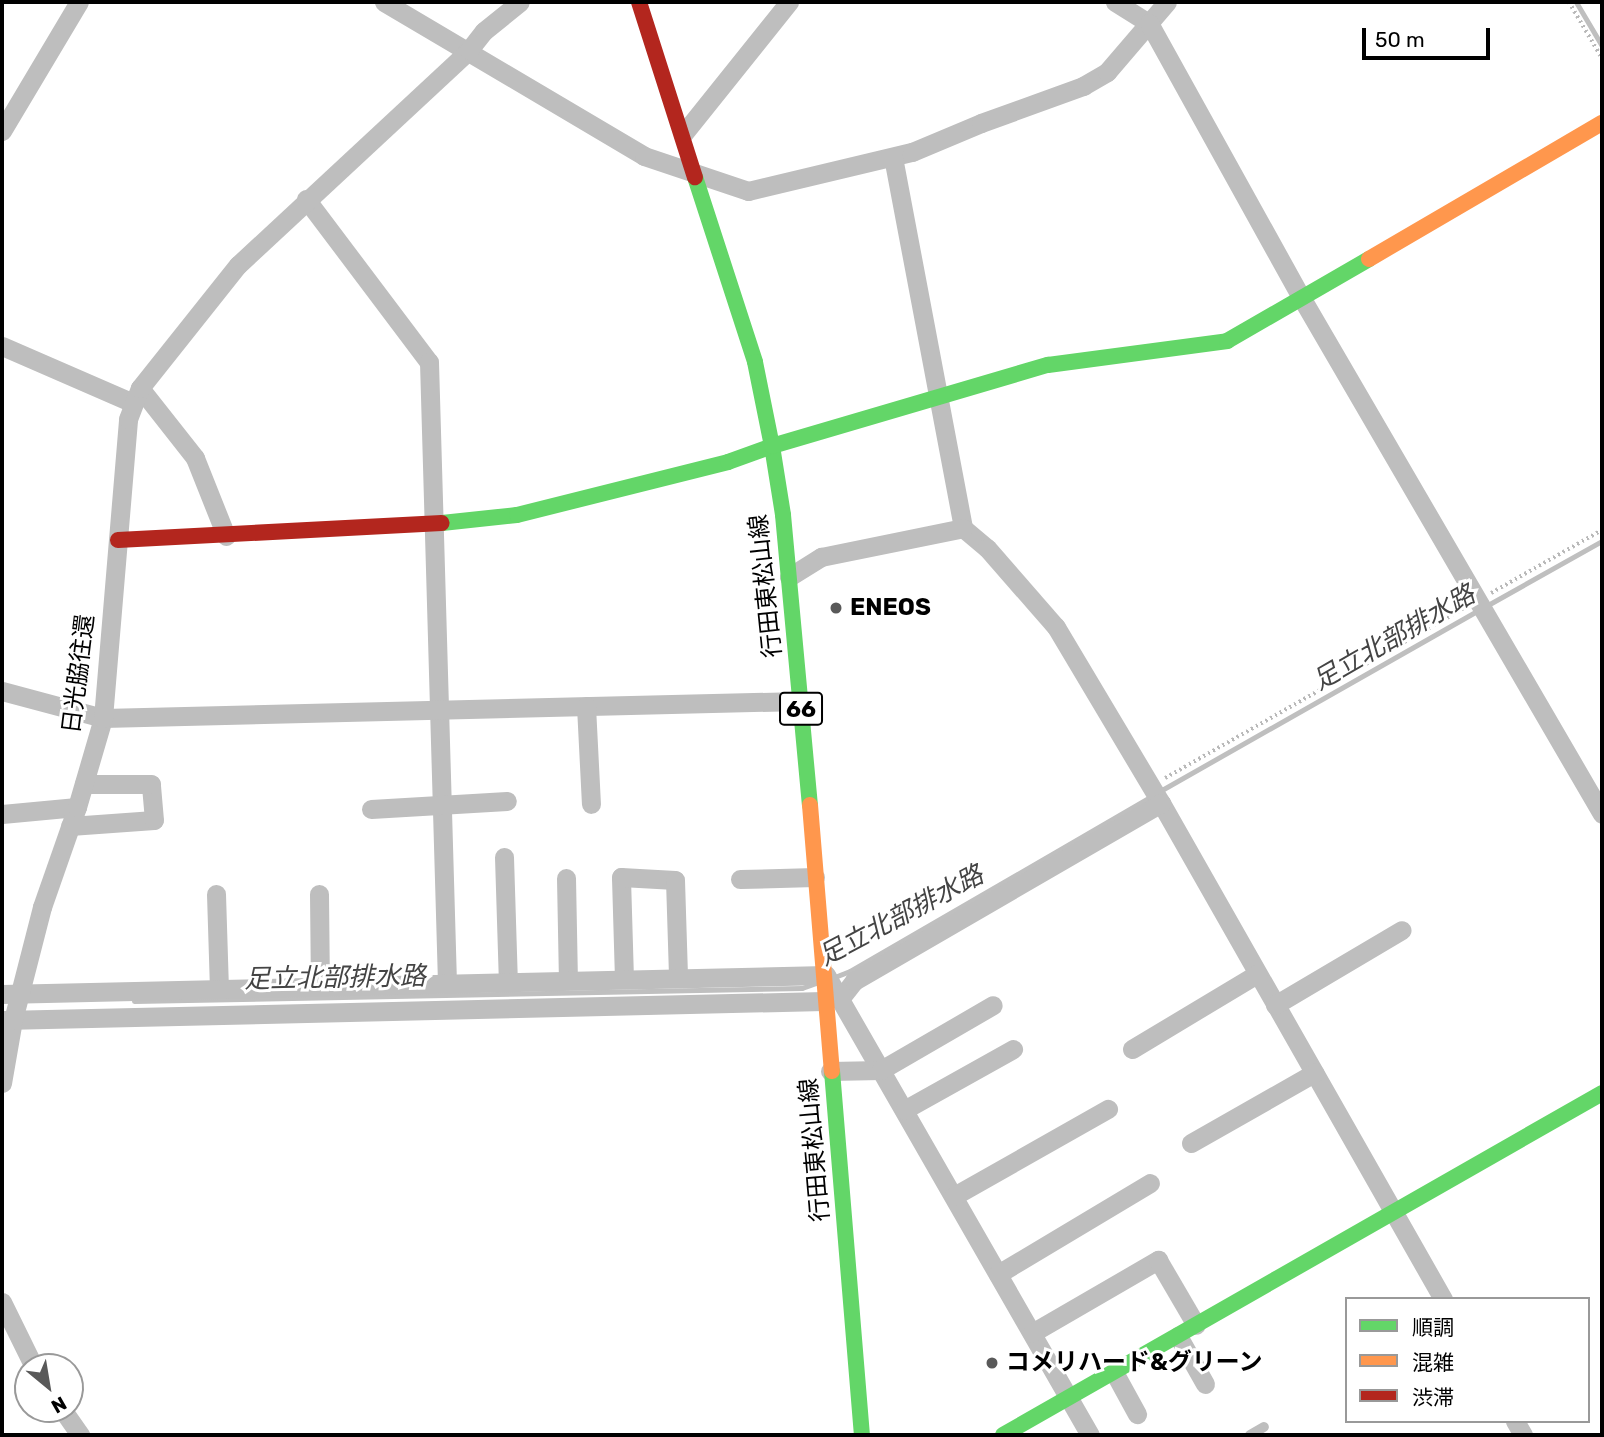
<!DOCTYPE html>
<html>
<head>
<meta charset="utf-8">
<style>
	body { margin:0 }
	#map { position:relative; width:1604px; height:1437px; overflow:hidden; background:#fff; font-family:Rubik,"Noto Sans JP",sans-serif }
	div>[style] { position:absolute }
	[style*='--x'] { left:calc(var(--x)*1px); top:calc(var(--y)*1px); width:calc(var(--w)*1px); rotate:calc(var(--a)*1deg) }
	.stream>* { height:5px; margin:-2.5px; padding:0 2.5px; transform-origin:2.5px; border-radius:2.5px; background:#bfbfbf }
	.path>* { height:3.5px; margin-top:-1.75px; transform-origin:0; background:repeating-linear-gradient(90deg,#b9b9b9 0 2px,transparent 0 5.5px) }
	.lane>* { height:10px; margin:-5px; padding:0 5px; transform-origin:5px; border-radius:5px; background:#bebebe }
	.street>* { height:19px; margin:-9.5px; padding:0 9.5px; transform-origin:9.5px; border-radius:9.5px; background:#bebebe }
	.fast>* { height:16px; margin:-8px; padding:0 8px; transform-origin:8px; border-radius:8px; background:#63d668 }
	.slow>* { height:16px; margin:-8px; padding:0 8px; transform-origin:8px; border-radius:8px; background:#ff974d }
	.jam>* { height:16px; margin:-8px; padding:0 8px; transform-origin:8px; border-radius:8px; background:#b3261e }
	.dots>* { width:19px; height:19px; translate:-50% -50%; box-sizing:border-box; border:4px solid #fff; border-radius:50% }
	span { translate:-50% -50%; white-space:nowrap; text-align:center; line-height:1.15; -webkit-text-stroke:6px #fff; paint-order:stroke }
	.shield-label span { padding:2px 5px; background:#fff; border:2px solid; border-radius:5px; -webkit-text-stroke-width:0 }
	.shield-label { font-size:23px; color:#000; font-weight:700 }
	.street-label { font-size:24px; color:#000 }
	.poi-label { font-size:24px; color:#000; font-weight:700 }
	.left { translate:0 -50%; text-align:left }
	.water-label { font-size:26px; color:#444; font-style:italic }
	.frame { position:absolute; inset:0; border:4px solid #000; pointer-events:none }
	.legend { position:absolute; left:1345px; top:1297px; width:245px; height:126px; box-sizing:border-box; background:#fff; border:2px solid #999; margin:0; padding:9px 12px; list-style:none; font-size:21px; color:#000 }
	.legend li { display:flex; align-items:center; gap:14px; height:35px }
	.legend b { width:35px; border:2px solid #999 }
	.north { position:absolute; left:14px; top:1353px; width:70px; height:70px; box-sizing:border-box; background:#fff; border:2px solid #999; border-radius:50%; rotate:150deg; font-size:19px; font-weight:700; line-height:28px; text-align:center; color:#000 }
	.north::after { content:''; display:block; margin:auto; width:24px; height:32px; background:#595959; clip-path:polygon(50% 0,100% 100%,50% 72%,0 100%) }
	.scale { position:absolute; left:1362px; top:28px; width:128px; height:32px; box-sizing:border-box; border:4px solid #000; border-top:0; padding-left:9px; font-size:21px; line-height:24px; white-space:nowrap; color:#000; -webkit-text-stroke:5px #fff; paint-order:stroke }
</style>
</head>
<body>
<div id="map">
	<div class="stream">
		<i style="--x:1576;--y:2;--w:51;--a:59.4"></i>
		<i style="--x:1486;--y:606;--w:133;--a:-29.3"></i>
		<i style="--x:1160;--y:791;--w:365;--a:-29.6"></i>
		<i style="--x:832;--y:978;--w:19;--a:-21"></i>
		<i style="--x:850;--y:971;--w:349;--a:-30.1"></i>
		<i style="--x:134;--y:1001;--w:668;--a:-1.11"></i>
		<i style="--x:802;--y:988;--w:15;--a:-20"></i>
	</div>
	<div class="path">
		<i style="--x:1569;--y:2;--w:65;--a:59.5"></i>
		<i style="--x:1491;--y:593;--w:128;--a:-29.6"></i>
		<i style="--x:1165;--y:778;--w:343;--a:-29.6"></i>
	</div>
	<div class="lane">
		<i style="--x:1250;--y:1435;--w:16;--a:-30"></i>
	</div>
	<div class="street">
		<i style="--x:384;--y:2;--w:302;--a:30.6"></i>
		<i style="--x:644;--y:156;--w:110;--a:18.6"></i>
		<i style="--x:748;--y:191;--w:169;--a:-13.4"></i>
		<i style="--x:912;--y:152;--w:75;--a:-22.8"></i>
		<i style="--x:981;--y:123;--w:109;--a:-19.9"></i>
		<i style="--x:1083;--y:86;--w:28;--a:-30"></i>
		<i style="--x:1107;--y:72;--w:92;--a:-49.4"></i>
		<i style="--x:1115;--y:2;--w:40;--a:32"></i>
		<i style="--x:1149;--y:23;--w:313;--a:61"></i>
		<i style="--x:1301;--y:297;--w:598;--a:59.79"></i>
		<i style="--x:2;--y:131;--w:150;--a:-59.2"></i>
		<i style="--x:684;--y:133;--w:168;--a:-51.3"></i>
		<i style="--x:893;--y:157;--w:378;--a:79.3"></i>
		<i style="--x:963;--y:528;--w:31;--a:40"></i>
		<i style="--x:987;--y:548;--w:105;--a:48.9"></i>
		<i style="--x:1056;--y:627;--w:205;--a:59.2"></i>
		<i style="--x:1161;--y:803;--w:571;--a:60.38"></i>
		<i style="--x:306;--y:199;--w:204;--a:53"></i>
		<i style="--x:429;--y:362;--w:620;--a:88.34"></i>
		<i style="--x:2;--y:346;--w:143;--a:23.5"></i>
		<i style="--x:140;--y:388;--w:89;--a:51.8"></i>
		<i style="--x:195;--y:458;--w:84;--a:68.3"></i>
		<i style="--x:789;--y:577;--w:38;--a:-32"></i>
		<i style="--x:821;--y:557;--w:145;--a:-11.5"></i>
		<i style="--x:2;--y:691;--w:105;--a:15"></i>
		<i style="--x:103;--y:718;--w:698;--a:-1.4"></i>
		<i style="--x:586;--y:706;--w:98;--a:87.1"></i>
		<i style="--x:371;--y:809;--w:136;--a:-3.4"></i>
		<i style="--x:2;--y:814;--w:75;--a:-5.3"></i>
		<i style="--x:70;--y:826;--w:84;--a:-4.1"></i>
		<i style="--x:154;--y:820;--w:36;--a:-95"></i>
		<i style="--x:151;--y:784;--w:67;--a:180"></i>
		<i style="--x:504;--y:857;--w:124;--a:88.2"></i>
		<i style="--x:566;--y:878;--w:102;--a:88.9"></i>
		<i style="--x:740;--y:879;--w:75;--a:-1.5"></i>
		<i style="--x:216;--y:894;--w:95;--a:88.2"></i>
		<i style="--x:319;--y:894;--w:93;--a:89.4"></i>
		<i style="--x:624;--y:979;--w:102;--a:-91.7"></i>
		<i style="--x:621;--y:877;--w:54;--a:3.2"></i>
		<i style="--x:675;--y:880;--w:98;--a:88.2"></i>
		<i style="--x:2;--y:994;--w:824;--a:-1.32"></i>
		<i style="--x:826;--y:975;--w:530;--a:60.15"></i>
		<i style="--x:840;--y:999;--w:23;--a:-52"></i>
		<i style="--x:854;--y:981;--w:355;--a:-30.1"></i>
		<i style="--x:1275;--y:1005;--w:147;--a:-30.6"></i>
		<i style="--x:3;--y:1020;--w:821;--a:-1.33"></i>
		<i style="--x:1132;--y:1049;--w:146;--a:-31"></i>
		<i style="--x:830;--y:1071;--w:51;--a:-1.1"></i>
		<i style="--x:881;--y:1070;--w:129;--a:-30.1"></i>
		<i style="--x:2;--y:1083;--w:64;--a:-80.1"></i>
		<i style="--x:13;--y:1020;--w:117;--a:-75.6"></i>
		<i style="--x:42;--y:907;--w:106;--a:-70.7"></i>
		<i style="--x:77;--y:807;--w:93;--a:-73.7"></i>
		<i style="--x:103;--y:718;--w:300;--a:-85.2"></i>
		<i style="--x:128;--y:419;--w:33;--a:-69"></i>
		<i style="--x:140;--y:388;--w:157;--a:-51.5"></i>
		<i style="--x:238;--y:265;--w:316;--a:-42.9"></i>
		<i style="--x:469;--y:50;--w:24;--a:-52"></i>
		<i style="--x:484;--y:31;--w:46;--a:-38.9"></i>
		<i style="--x:904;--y:1110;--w:125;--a:-29.2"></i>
		<i style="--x:1191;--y:1143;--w:142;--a:-29.6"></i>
		<i style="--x:954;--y:1196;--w:177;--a:-29.5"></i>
		<i style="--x:998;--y:1274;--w:177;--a:-30.9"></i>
		<i style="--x:2;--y:1302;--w:72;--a:63.8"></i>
		<i style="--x:1032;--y:1333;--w:146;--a:-30.1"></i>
		<i style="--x:1158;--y:1260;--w:75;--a:59.7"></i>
		<i style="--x:1178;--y:1336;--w:55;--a:60.6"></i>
		<i style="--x:1114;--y:1372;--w:48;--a:61.3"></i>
		<i style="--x:62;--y:1409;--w:32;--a:55"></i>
		<i style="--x:1515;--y:1421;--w:16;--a:60"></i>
	</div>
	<div class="fast">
		<i style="--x:695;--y:177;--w:194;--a:72"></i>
		<i style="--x:755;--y:362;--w:86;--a:78.6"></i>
		<i style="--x:772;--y:446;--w:70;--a:80.9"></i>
		<i style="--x:783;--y:515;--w:291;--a:84.7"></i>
		<i style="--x:442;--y:523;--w:75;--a:-6.1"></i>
		<i style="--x:517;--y:515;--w:218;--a:-14.1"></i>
		<i style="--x:728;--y:462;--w:47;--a:-20"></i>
		<i style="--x:772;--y:446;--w:288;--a:-16.4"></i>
		<i style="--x:1048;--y:365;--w:181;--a:-7.6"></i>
		<i style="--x:1227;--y:341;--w:164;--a:-30"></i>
		<i style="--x:832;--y:1071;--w:365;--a:85.3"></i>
		<i style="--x:1003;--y:1435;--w:690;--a:-29.72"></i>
	</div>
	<div class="slow">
		<i style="--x:1369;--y:259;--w:270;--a:-30.3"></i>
		<i style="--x:810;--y:805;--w:267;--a:85.3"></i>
	</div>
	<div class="jam">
		<i style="--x:639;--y:2;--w:184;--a:72.3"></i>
		<i style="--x:118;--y:540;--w:324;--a:-3"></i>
	</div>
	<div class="dots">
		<i style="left:836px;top:608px;background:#595959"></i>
		<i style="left:992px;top:1363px;background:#595959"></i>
	</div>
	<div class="shield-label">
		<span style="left:801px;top:709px">66</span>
	</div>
	<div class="street-label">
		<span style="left:766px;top:586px;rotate:-96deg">行田東松山線</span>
		<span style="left:79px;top:674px;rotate:-83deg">日光脇往還</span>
		<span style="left:815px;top:1150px;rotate:-95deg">行田東松山線</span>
	</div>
	<div class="poi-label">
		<span class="left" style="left:850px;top:608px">ENEOS</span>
		<span class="left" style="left:1006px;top:1363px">コメリハード&amp;グリーン</span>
	</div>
	<div class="water-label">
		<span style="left:1394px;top:638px;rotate:-30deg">足立北部排水路</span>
		<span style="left:901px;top:916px;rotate:-28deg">足立北部排水路</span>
		<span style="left:335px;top:978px;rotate:-1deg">足立北部排水路</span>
	</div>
	<div class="frame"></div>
	<ul class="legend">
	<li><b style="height:9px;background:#63d668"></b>順調</li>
	<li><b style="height:9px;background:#ff974d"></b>混雑</li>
	<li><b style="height:9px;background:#b3261e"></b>渋滞</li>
	</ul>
	<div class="north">N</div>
	<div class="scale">50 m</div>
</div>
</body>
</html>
